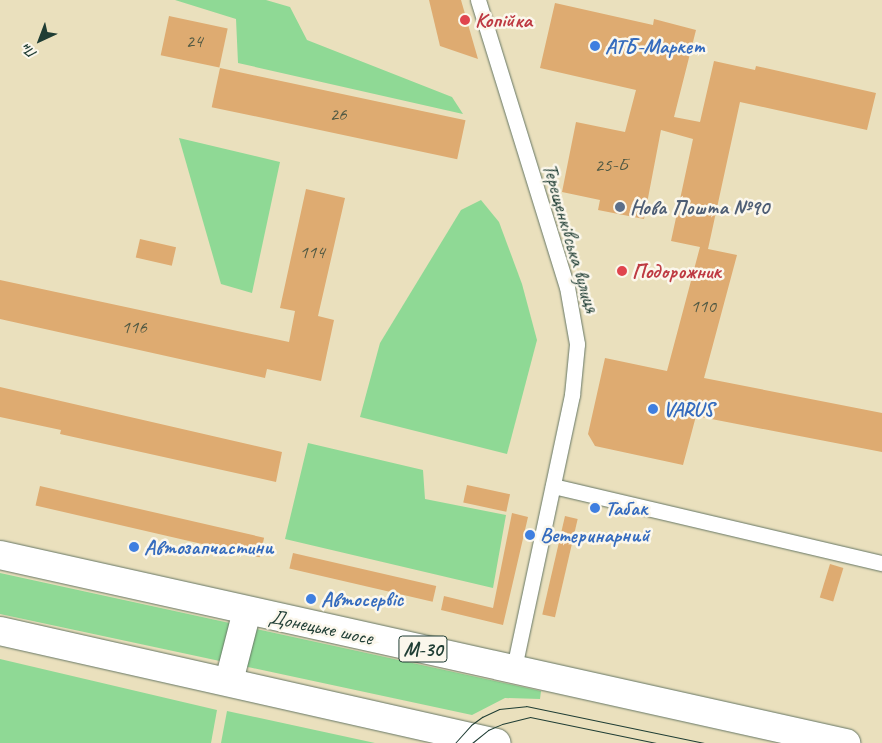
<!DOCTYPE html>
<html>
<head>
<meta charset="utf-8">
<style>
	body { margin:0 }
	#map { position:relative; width:882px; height:743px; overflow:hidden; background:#eae0bd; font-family:Caveat,sans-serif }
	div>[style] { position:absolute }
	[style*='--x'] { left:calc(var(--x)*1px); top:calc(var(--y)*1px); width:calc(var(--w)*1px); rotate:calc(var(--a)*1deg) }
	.green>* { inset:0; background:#8fd995 }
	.building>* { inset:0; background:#deab71; transform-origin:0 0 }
	.roads { filter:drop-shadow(0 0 1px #667664) drop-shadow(0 0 1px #667664) }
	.street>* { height:15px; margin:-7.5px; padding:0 7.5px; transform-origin:7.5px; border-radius:7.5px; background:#fff }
	.highway>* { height:28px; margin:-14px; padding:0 14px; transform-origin:14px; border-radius:14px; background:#fff }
	.tram>* { height:1px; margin:-0.5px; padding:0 0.5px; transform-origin:0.5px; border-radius:0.5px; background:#1f3d34 }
	.dots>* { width:14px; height:14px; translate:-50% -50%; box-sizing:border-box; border:2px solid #fbf7ec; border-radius:50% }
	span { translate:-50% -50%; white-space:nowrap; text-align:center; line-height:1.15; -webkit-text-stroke:5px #fbf7ec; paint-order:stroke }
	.number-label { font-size:19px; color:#4f5843 }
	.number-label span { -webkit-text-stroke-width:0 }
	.shield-label span { padding:1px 4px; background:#fbf7ec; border:1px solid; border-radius:4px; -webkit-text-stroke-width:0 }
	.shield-label { font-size:20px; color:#1f3d34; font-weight:700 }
	.health-label { font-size:21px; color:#be3a42; font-weight:700 }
	.left { translate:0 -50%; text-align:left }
	.shop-label { font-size:21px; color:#366cbe; font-weight:700 }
	.service-label { font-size:21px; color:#4e5e75; font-weight:700 }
	.street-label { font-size:21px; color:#1f3d34 }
	.north { position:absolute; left:15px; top:15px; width:50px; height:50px; -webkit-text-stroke:4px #fbf7ec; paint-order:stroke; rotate:223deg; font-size:14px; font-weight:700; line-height:20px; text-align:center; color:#1f3d34 }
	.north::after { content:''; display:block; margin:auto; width:18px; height:22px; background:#1f3d34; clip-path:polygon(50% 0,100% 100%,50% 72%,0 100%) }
</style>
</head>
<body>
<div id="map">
	<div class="green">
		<i style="clip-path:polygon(175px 0,266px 0,290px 7px,307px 40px,452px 97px,463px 114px,238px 63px,236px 19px)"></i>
		<i style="clip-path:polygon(179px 138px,280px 162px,252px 293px,221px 284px)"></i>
		<i style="clip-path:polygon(481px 200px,499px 222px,522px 284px,537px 340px,507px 454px,360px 417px,380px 343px,461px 210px)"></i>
		<i style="clip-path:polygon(308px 443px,423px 470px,425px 499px,506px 515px,493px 588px,285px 539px)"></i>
		<i style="clip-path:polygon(0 573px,541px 691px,540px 699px,505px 698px,472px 715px,0 614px)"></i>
		<i style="clip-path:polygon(0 659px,217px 710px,211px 743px,0 743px)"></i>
		<i style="clip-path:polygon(227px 711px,375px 743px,221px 743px)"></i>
	</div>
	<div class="building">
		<i style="clip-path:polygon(429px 0,461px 0,478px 59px,440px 46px)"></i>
		<i style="clip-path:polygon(555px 3px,653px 25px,654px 19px,696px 30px,674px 117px,700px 122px,714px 61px,755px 70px,756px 66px,876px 93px,867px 130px,740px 102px,708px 249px,737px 255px,704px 378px,882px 413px,882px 452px,696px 416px,683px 465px,595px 446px,588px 434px,605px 358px,667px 371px,700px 247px,671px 241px,693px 139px,661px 130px,644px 219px,598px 210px,600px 200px,562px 192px,576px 122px,625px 132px,636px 90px,540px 68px)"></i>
		<i style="left:169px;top:16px;width:60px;height:40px;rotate:12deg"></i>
		<i style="left:220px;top:68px;width:251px;height:40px;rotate:12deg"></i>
		<i style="clip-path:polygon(306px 189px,345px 198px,318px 316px,334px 320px,321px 381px,267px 369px,265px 378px,0 319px,0 280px,289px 342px,295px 311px,280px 308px)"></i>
		<i style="left:140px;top:239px;width:37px;height:19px;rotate:13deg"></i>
		<i style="clip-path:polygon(0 387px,282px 452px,276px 482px,60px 434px,61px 430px,0 417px)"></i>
		<i style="left:467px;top:485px;width:44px;height:18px;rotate:12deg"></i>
		<i style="left:40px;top:486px;width:230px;height:20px;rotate:13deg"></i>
		<i style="clip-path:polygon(512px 513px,528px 517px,503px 625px,441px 610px,444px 596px,493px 608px)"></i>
		<i style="left:565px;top:516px;width:13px;height:101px;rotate:13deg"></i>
		<i style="left:293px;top:553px;width:147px;height:16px;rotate:13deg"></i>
		<i style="left:830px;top:564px;width:14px;height:35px;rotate:17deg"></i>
	</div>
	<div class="roads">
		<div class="street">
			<i style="--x:478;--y:0;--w:300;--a:72.8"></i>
			<i style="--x:567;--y:287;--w:58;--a:80"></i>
			<i style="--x:577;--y:344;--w:51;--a:95.6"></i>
			<i style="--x:572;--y:395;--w:279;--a:102"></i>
			<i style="--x:553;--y:486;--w:338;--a:13.2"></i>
		</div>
		<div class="highway">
			<i style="--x:0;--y:555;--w:867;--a:12.53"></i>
			<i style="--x:0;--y:631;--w:509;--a:12.7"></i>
			<i style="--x:229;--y:681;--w:72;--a:-75.6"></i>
		</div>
	</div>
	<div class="tram">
		<i style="--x:455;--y:743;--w:24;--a:-48"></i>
		<i style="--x:471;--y:725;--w:14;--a:-36"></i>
		<i style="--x:482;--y:717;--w:19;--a:-25"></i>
		<i style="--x:499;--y:709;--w:27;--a:-6"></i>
		<i style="--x:526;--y:706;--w:182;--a:11.7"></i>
		<i style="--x:472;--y:743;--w:21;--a:-39"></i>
		<i style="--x:488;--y:730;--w:15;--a:-23"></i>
		<i style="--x:502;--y:724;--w:29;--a:-14"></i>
		<i style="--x:530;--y:717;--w:130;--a:11.6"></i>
	</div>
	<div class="dots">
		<i style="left:465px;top:20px;background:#e0444e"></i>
		<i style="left:595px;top:46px;background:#3f7fe0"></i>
		<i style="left:620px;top:207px;background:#5c6f8a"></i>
		<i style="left:622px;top:271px;background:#e0444e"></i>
		<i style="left:653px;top:409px;background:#3f7fe0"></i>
		<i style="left:595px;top:508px;background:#3f7fe0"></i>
		<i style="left:530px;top:535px;background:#3f7fe0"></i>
		<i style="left:134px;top:547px;background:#3f7fe0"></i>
		<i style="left:311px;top:599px;background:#3f7fe0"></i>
	</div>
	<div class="number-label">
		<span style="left:194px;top:42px">24</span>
		<span style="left:338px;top:115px">26</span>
		<span style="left:611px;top:166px">25-Б</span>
		<span style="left:312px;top:253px">114</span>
		<span style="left:703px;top:307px">110</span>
		<span style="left:134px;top:328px">116</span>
	</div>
	<div class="shield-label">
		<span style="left:423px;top:649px">М-30</span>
	</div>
	<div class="health-label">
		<span class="left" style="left:475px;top:20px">Копійка</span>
		<span class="left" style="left:632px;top:271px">Подорожник</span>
	</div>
	<div class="shop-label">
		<span class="left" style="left:605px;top:46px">АТБ-Маркет</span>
		<span class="left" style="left:663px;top:409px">VARUS</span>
		<span class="left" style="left:605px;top:508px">Табак</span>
		<span class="left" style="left:540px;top:535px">Ветеринарний</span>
		<span class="left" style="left:144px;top:547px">Автозапчастини</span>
		<span class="left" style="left:321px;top:599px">Автосервіс</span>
	</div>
	<div class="service-label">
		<span class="left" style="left:630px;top:207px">Нова Пошта №90</span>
	</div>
	<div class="street-label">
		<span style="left:571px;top:238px;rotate:74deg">Терещенківська вулиця</span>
		<span style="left:321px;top:627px;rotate:12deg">Донецьке шосе</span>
	</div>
	<div class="north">Пн</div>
</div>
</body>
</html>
